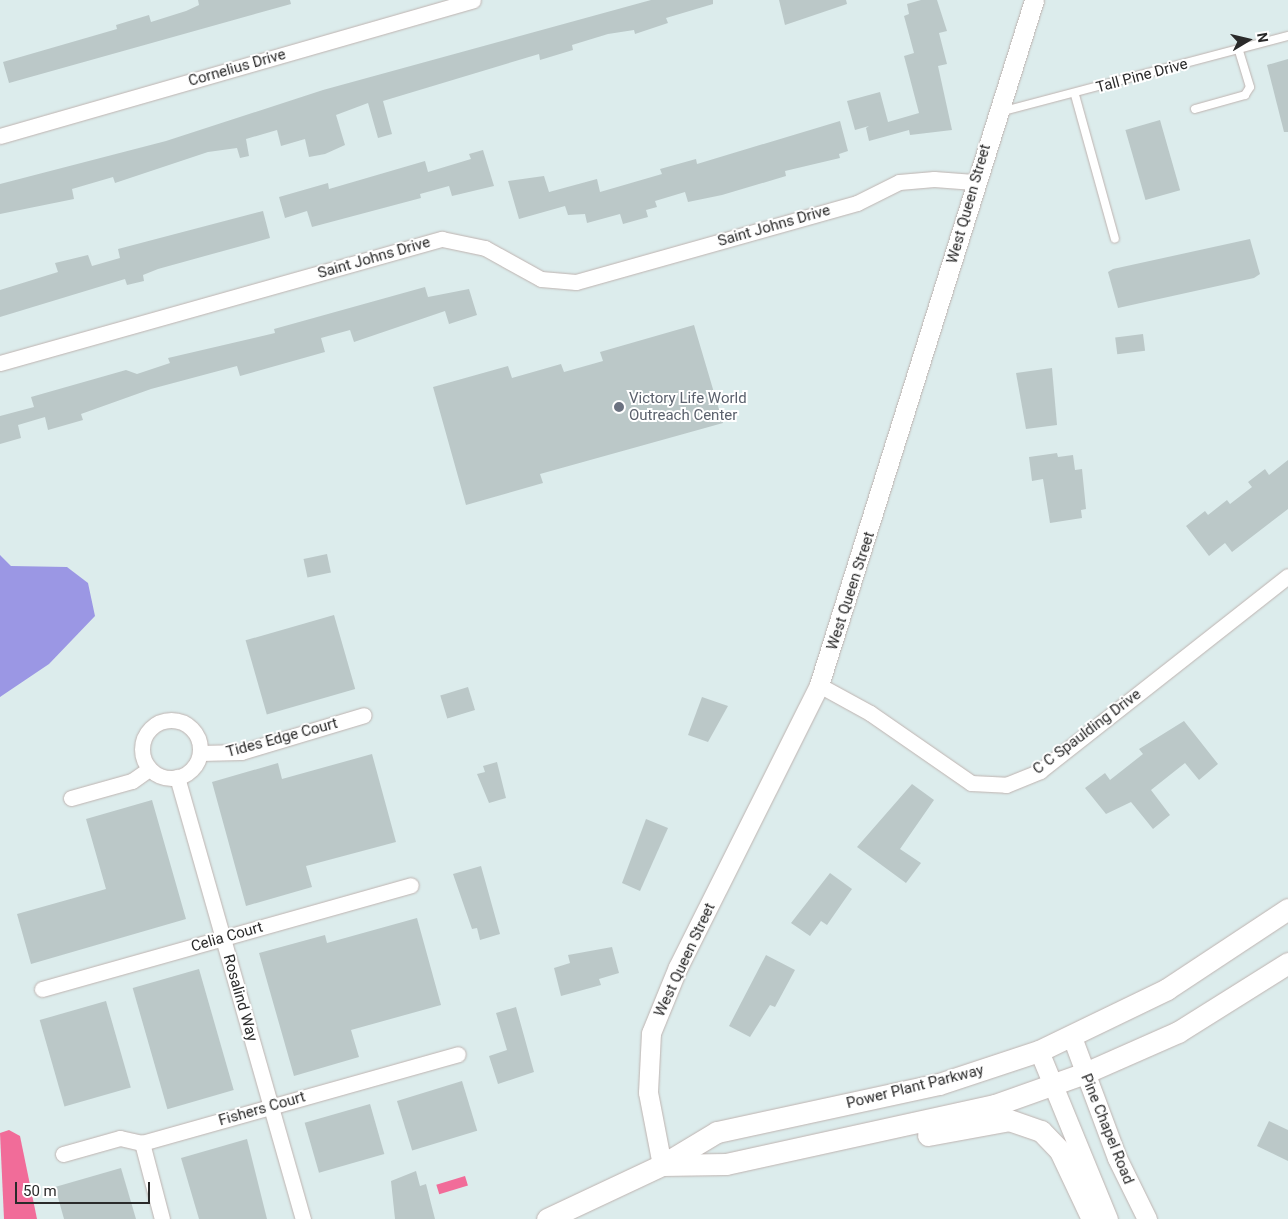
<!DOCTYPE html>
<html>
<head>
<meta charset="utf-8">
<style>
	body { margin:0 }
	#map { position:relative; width:1288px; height:1219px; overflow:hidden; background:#dcecec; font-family:Roboto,sans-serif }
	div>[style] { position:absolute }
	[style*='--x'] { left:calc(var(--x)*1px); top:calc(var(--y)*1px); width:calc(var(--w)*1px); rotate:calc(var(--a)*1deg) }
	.green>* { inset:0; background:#9b97e4 }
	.water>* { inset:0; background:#f16c99; transform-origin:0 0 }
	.building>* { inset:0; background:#bbc8c8; transform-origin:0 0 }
	.roads { filter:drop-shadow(0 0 1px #beb3b0) drop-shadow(0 0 1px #beb3b0) }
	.service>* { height:8px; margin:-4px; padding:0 4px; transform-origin:4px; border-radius:4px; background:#fff }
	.minor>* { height:15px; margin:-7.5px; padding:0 7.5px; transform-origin:7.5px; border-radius:7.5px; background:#fff }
	.minor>.ring { margin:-7.5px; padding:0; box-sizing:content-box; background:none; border:15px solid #fff; border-radius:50% }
	.tertiary>* { height:19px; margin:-9.5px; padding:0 9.5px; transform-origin:9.5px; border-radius:9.5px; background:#fff }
	.secondary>* { height:21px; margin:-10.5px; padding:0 10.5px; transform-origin:10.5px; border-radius:10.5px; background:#fff }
	.dots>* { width:14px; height:14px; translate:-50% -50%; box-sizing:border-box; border:2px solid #fff; border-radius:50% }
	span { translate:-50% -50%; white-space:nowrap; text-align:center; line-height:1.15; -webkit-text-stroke:4px #fff; paint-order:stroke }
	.street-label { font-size:15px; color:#2a2a2a }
	.worship-label { font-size:15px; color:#5b616d }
	.left { translate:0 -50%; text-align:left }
	.north { position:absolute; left:1223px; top:15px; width:50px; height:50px; -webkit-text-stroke:4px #fff; paint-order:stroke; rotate:81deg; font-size:14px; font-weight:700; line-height:20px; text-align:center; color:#2a2a2a }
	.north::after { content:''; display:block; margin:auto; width:18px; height:22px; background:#2a2a2a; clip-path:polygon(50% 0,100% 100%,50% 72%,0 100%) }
	.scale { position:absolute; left:15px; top:1182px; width:135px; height:22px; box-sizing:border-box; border:2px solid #2a2a2a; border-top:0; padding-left:6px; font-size:15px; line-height:18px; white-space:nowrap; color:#2a2a2a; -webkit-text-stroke:4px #fff; paint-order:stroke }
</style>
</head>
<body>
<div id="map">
	<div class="green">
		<i style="clip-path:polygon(0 555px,11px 566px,67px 567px,88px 583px,95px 616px,49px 664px,0 697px)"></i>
	</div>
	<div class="water">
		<i style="clip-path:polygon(9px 1130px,20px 1136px,37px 1219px,4px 1219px,0 1133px)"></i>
		<i style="left:465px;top:1176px;width:10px;height:30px;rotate:73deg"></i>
	</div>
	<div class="building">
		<i style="clip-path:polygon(198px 0,290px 0,291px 4px,9px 83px,3px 62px,117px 29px,116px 25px,149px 15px,151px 22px,186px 11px,199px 5px)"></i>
		<i style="clip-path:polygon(651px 0,713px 0,713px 4px,666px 18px,668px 23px,635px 34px,634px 30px,608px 34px,572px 45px,573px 50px,540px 60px,539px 54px,383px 101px,392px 134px,378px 138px,368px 103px,336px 115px,345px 145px,325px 154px,309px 157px,305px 139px,281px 146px,277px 130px,246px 139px,249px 156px,240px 158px,237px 148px,208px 152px,115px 183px,113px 177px,72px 189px,74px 199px,0 214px,0 184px,166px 141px,323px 90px)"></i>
		<i style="clip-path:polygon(779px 0,846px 0,847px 4px,785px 25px)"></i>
		<i style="clip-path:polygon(921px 0,937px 0,947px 31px,939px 33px,947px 64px,938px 66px,952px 130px,910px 135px,909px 130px,869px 141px,866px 128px,869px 126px,855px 130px,847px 101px,880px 92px,888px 122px,919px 113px,904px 56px,914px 53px,904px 16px,909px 14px,907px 4px)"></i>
		<i style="clip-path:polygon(1288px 59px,1288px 132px,1284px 132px,1267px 65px)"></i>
		<i style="left:1160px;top:120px;width:73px;height:36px;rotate:74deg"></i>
		<i style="clip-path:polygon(840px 121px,848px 151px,839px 154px,840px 158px,785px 171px,786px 176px,722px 195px,688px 202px,685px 192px,655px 201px,657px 207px,646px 210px,648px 217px,623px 224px,620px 214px,587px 223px,585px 214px,568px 215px,565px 206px,519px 219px,508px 181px,544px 176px,549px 192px,597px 179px,600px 192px,662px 174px,660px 169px,696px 159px,697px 164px)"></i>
		<i style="clip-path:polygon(483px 150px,494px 186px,452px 196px,449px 186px,420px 194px,421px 198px,312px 227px,307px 211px,285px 218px,279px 197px,328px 183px,329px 189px,425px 161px,428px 172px,471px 159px,469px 154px)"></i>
		<i style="clip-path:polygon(263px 211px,270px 238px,158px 269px,143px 275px,144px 281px,127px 285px,125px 279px,0 317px,0 290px,58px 272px,55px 263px,88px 255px,92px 266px,120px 258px,118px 249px)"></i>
		<i style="clip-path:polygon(1250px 239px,1260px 274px,1254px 278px,1118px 308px,1108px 272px,1113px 269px)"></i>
		<i style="clip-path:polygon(425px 287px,428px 297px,469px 289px,477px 315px,449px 324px,445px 311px,354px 342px,350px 330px,321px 338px,325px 352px,240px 376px,237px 366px,151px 389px,81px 414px,83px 420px,48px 430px,45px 417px,18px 425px,21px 438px,0 444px,0 416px,34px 407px,31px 397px,126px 370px,137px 374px,170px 363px,168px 358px,275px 333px,274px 329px)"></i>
		<i style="clip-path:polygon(694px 325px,723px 423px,540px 474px,543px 483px,466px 505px,433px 387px,508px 366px,512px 378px,561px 364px,564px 372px,603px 361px,600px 352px)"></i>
		<i style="left:1143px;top:334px;width:17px;height:28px;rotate:83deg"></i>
		<i style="clip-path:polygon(1052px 368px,1057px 425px,1026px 429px,1016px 373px)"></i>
		<i style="clip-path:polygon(1057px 453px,1058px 457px,1073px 455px,1075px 470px,1082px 469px,1086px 509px,1081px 510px,1082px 518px,1050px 523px,1043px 479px,1032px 481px,1029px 457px)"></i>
		<i style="clip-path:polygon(1288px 460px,1288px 509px,1232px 552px,1225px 543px,1209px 556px,1186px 526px,1205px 511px,1208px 515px,1227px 500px,1230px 504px,1252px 487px,1248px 482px,1265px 469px,1269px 475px)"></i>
		<i style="left:327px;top:554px;width:19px;height:24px;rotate:78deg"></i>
		<i style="left:334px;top:615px;width:77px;height:92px;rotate:74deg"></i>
		<i style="left:468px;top:687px;width:24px;height:29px;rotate:73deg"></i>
		<i style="clip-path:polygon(702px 697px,728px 706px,708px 742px,688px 735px)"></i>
		<i style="clip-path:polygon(1184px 721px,1218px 764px,1199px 780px,1185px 763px,1151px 790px,1170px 815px,1153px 829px,1131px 802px,1106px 814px,1085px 788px,1105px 773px,1110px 780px,1143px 754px,1139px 749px)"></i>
		<i style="clip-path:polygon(372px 754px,396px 842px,306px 866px,312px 887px,246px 906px,212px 782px,278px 763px,282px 779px)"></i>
		<i style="clip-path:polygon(497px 762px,506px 798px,489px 803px,477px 774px,485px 772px,483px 766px)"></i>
		<i style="clip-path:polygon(912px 784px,934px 800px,900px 849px,921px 863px,906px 883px,857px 847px)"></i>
		<i style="clip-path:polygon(152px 800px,186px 919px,31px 964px,17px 914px,106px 889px,86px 819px)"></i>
		<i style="clip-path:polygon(646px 819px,668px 828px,640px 891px,622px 883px)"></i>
		<i style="clip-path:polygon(481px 866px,500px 934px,480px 940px,477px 928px,472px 929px,453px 874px)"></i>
		<i style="clip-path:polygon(830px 873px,852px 889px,827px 925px,821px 921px,810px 936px,791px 923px)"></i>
		<i style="clip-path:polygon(417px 918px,441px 1005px,351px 1030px,359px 1057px,294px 1076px,259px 953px,325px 935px,327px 943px)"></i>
		<i style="clip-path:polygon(612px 947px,619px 973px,599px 979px,601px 985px,561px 996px,554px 968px,570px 963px,568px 955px)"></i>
		<i style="clip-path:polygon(766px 955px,795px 970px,775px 1007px,770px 1005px,750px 1037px,729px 1026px)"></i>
		<i style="left:199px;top:969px;width:126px;height:69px;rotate:74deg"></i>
		<i style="left:106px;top:1001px;width:90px;height:69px;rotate:74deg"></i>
		<i style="clip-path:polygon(516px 1007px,534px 1072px,498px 1084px,489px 1056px,507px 1050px,496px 1013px)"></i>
		<i style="left:462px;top:1081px;width:52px;height:68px;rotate:73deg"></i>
		<i style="left:370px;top:1104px;width:52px;height:68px;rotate:74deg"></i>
		<i style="clip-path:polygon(1269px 1121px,1288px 1130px,1288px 1161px,1257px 1146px)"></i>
		<i style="clip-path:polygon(247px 1139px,267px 1219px,199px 1219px,181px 1158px)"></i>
		<i style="clip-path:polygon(121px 1168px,136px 1219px,64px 1219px,55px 1187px)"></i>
		<i style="clip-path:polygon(416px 1171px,420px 1186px,426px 1184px,435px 1219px,395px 1219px,391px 1181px)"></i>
	</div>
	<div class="roads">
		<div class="service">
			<i style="--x:1075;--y:95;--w:149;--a:74.5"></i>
			<i style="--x:1195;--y:109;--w:52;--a:-15.6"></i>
			<i style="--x:1245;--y:95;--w:9;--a:-58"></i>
			<i style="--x:1250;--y:87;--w:39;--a:-107"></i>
			<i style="--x:1000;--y:112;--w:298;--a:-14.8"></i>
		</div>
		<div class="minor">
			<i style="--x:0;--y:136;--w:492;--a:-16"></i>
			<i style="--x:0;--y:363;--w:459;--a:-15.7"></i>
			<i style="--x:442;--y:239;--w:44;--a:11.8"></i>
			<i style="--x:485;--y:248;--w:64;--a:29"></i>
			<i style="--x:541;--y:279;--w:35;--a:5"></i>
			<i style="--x:576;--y:282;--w:292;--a:-15.7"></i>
			<i style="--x:857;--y:203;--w:47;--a:-26.6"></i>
			<i style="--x:899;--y:182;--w:35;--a:-5"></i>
			<i style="--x:934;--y:179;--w:40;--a:4.3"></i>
			<i style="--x:819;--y:685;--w:58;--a:28.8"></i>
			<i style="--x:870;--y:713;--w:123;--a:34.7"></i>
			<i style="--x:971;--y:783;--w:35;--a:3"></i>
			<i style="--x:1006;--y:785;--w:37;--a:-22"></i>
			<i style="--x:1040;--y:771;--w:315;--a:-38.2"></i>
			<i class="ring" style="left:142px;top:720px;width:43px;height:43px"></i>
			<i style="--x:200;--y:753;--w:41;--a:-1.4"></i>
			<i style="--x:241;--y:752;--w:128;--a:-16.7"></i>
			<i style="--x:177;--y:777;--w:460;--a:74.1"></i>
			<i style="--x:71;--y:798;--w:63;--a:-15.6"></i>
			<i style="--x:132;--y:781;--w:21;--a:-35"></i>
			<i style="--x:42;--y:989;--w:383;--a:-15.7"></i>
			<i style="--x:63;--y:1154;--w:59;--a:-15.7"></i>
			<i style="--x:120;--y:1138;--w:23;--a:13"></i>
			<i style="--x:162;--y:1219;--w:79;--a:-104.7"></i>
			<i style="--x:142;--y:1143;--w:328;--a:-15.7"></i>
		</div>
		<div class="tertiary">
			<i style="--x:1072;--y:1037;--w:129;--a:69.6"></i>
			<i style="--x:1117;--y:1158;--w:68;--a:63.8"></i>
			<i style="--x:1039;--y:1051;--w:182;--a:67.7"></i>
			<i style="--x:662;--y:1165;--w:74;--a:-100.9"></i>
			<i style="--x:648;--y:1092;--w:59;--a:-87.1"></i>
			<i style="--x:651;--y:1033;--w:71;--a:-67.8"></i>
			<i style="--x:678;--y:967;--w:315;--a:-63.4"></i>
			<i style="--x:819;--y:685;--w:718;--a:-72.57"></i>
		</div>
		<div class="secondary">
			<i style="--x:928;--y:1135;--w:82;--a:-10.5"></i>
			<i style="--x:1009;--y:1120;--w:34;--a:19"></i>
			<i style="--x:1041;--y:1131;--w:28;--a:46"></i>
			<i style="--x:1060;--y:1151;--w:75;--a:64.8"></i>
			<i style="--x:662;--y:1165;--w:64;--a:-0.9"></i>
			<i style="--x:726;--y:1164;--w:275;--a:-12.4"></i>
			<i style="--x:995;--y:1105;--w:96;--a:-19.6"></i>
			<i style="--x:1085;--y:1073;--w:102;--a:-23.8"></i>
			<i style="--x:1178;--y:1032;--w:130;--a:-32.1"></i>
			<i style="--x:547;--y:1219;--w:127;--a:-25.2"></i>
			<i style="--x:662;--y:1165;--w:64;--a:-31"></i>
			<i style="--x:717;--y:1132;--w:227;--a:-12.2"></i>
			<i style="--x:939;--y:1084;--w:105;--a:-18.3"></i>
			<i style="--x:1039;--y:1051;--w:142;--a:-25.8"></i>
			<i style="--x:1167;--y:989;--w:145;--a:-33.5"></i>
		</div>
	</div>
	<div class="dots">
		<i style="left:619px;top:407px;background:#6b7280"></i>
	</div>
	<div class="street-label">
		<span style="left:237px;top:68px;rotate:-16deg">Cornelius Drive</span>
		<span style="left:1142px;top:76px;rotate:-15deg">Tall Pine Drive</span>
		<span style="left:969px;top:204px;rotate:-74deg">West Queen Street</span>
		<span style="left:774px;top:226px;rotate:-16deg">Saint Johns Drive</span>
		<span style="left:374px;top:258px;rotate:-16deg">Saint Johns Drive</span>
		<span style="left:851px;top:591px;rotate:-72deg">West Queen Street</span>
		<span style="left:1087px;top:732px;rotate:-37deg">C C Spaulding Drive</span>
		<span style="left:282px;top:738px;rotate:-15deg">Tides Edge Court</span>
		<span style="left:227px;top:937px;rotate:-16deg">Celia Court</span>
		<span style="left:685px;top:960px;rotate:-65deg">West Queen Street</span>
		<span style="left:240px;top:998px;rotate:74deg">Rosalind Way</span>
		<span style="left:915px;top:1087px;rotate:-14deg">Power Plant Parkway</span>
		<span style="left:262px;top:1109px;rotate:-16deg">Fishers Court</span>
		<span style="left:1107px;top:1129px;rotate:68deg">Pine Chapel Road</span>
	</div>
	<div class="worship-label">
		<span class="left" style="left:629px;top:407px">Victory Life World<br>Outreach Center</span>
	</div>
	<div class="north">N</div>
	<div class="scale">50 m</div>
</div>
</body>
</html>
